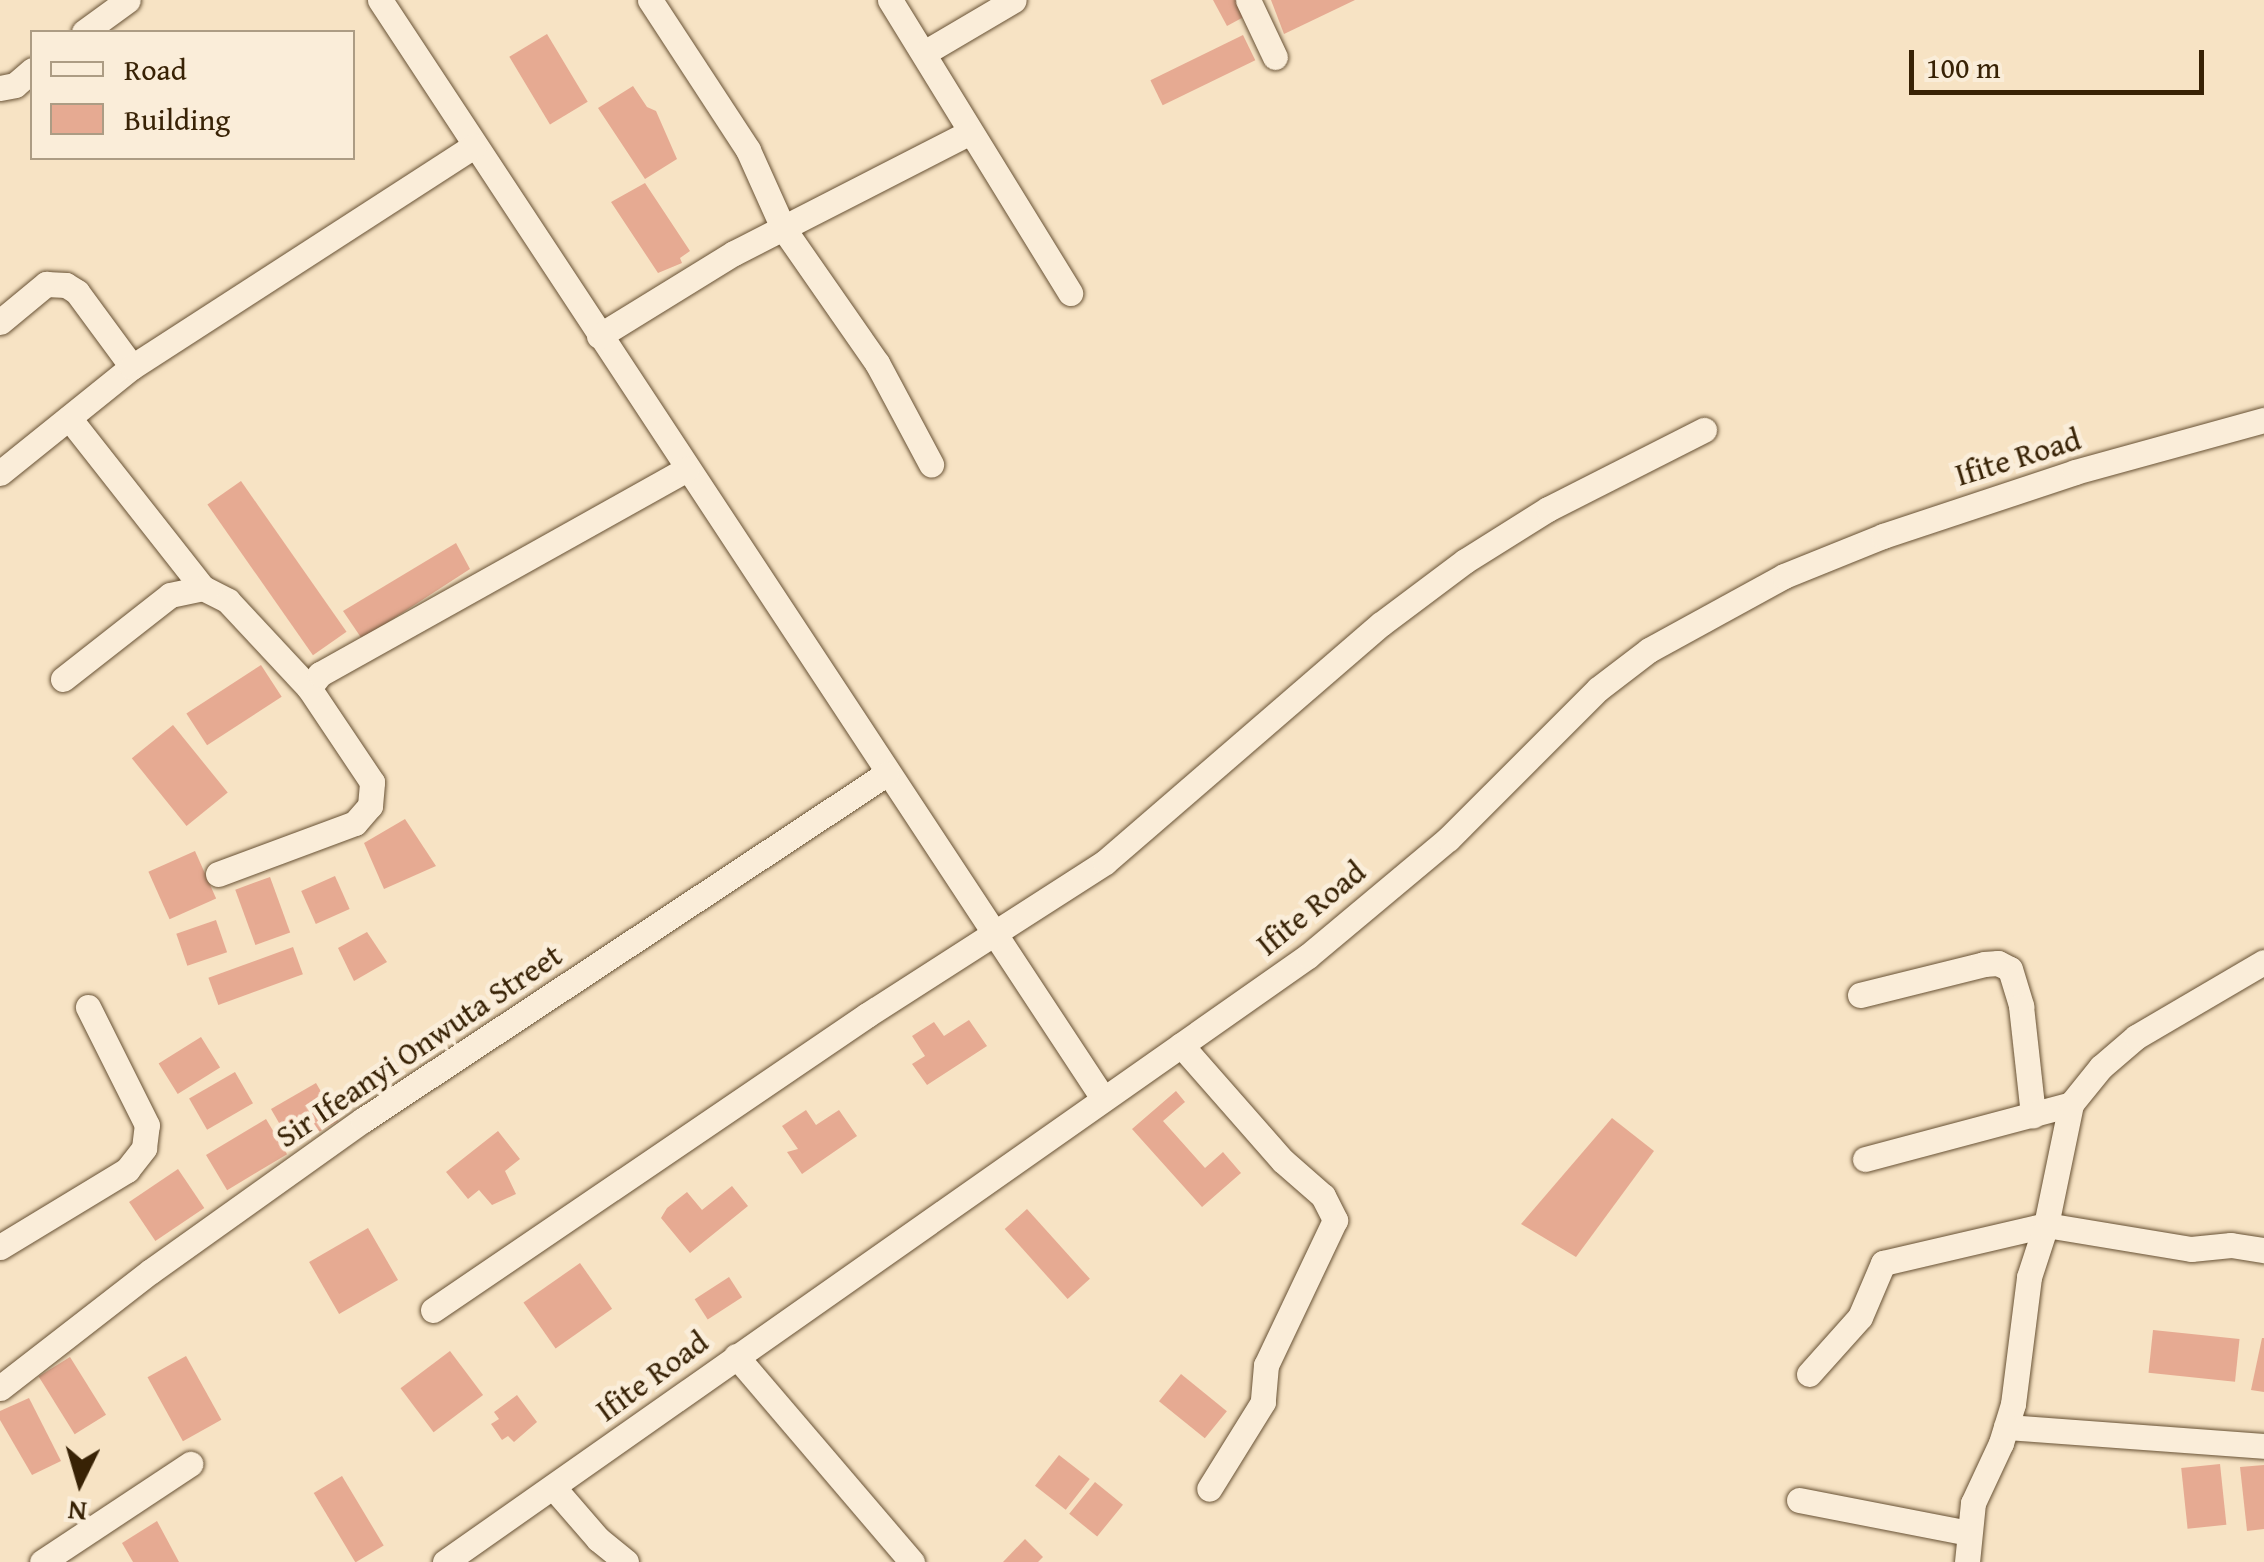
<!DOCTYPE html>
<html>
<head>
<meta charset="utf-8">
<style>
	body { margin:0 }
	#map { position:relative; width:2264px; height:1562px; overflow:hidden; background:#f7e3c4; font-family:"Gentium Book Plus",serif }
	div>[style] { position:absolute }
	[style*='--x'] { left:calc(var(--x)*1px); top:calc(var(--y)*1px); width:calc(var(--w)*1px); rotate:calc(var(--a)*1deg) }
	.building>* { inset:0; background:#e6aa92; transform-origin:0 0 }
	.roads { filter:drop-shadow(0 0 2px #685235) drop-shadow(0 0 2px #685235) }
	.minor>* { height:25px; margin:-12.5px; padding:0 12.5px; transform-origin:12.5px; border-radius:12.5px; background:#faedd9 }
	span { translate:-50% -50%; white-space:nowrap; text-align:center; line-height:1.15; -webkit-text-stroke:10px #faedd9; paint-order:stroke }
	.street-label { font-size:32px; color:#382205 }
	.legend { position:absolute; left:30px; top:30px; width:325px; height:130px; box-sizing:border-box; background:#faedd9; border:2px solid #ac9c84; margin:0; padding:12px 18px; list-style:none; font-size:30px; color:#382205 }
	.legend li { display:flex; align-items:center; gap:20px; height:50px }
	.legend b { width:50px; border:2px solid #ac9c84 }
	.north { position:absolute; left:30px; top:1432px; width:100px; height:100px; -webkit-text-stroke:8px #faedd9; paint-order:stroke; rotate:185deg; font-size:28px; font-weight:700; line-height:40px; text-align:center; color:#382205 }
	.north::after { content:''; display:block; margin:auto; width:35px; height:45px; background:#382205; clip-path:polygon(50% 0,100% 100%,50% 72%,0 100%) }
	.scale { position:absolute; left:1909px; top:50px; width:295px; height:45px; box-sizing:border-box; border:5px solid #382205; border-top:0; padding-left:12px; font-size:30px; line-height:35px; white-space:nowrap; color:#382205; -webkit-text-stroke:8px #faedd9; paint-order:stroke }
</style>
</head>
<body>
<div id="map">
	<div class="building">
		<i style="clip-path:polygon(1213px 0,1245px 0,1251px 13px,1227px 26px)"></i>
		<i style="clip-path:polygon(1271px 0,1355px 0,1284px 34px)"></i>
		<i style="left:547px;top:34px;width:79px;height:44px;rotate:59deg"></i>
		<i style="left:1243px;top:35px;width:28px;height:103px;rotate:64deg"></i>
		<i style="clip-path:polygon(633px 86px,647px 107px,656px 111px,677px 159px,645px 179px,598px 108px)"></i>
		<i style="clip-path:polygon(645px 183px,690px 251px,680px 258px,682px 263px,658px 273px,611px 202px)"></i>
		<i style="left:241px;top:481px;width:184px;height:41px;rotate:55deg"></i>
		<i style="clip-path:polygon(456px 543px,470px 569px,362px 639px,343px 611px)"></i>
		<i style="left:261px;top:665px;width:38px;height:89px;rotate:57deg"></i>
		<i style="left:173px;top:725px;width:87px;height:53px;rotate:51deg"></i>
		<i style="clip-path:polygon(405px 819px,436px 866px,384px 889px,364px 843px)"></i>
		<i style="left:195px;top:851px;width:52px;height:51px;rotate:66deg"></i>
		<i style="left:335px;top:876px;width:36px;height:37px;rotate:66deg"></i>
		<i style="left:270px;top:877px;width:59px;height:37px;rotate:70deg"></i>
		<i style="left:216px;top:920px;width:34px;height:42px;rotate:71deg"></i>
		<i style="clip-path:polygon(367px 932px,387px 962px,354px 981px,338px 948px)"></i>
		<i style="left:293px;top:947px;width:29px;height:90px;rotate:70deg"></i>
		<i style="clip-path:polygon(969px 1020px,987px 1046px,927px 1085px,912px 1064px,925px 1056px,912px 1036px,934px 1022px,944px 1036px)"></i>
		<i style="left:201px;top:1037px;width:36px;height:50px;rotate:58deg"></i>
		<i style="left:235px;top:1072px;width:36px;height:53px;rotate:60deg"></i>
		<i style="left:316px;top:1083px;width:44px;height:52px;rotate:60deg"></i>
		<i style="clip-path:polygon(1176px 1091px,1185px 1102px,1163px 1121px,1205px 1168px,1223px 1152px,1241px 1173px,1202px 1207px,1132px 1129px)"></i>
		<i style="clip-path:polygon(806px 1110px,816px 1125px,839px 1110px,857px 1136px,802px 1174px,787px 1152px,798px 1149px,782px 1126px)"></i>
		<i style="clip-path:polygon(1612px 1118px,1654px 1151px,1576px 1257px,1521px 1224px)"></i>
		<i style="left:266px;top:1119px;width:41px;height:70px;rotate:59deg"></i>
		<i style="clip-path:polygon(498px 1131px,520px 1159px,505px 1171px,516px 1194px,492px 1205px,479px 1190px,468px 1199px,446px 1172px)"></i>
		<i style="left:178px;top:1169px;width:47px;height:59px;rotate:56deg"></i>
		<i style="clip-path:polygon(732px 1186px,748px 1206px,690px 1253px,661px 1218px,667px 1208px,687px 1192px,702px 1210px)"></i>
		<i style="left:1027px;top:1209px;width:94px;height:30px;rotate:48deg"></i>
		<i style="left:368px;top:1228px;width:60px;height:68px;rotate:60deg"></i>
		<i style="left:580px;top:1263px;width:56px;height:69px;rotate:55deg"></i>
		<i style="left:729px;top:1277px;width:24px;height:41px;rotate:57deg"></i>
		<i style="left:2153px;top:1330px;width:87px;height:43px;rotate:6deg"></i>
		<i style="clip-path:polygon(2262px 1338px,2264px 1338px,2264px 1392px,2251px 1390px)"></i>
		<i style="left:450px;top:1351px;width:55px;height:62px;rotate:53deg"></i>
		<i style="left:186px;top:1356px;width:73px;height:44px;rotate:61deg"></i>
		<i style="left:70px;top:1357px;width:68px;height:37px;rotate:58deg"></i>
		<i style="left:1181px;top:1374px;width:59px;height:35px;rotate:39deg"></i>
		<i style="clip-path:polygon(517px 1395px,537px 1422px,514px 1442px,508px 1436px,502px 1440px,491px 1424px,499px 1419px,494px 1412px)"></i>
		<i style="clip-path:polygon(29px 1398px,61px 1461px,32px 1475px,0 1420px,0 1411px)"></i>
		<i style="left:1059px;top:1455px;width:39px;height:39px;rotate:38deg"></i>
		<i style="left:2220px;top:1464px;width:61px;height:39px;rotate:84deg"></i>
		<i style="clip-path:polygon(2264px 1465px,2264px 1529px,2247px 1531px,2240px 1467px)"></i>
		<i style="left:342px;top:1476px;width:81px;height:33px;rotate:59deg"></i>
		<i style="left:1095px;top:1482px;width:36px;height:41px;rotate:39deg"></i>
		<i style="clip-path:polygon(157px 1521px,179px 1562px,133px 1562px,122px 1543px)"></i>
		<i style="clip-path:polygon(1025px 1539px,1043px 1557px,1038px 1562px,1003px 1562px)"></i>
	</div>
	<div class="roads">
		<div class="minor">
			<i style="--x:380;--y:0;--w:1315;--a:56.64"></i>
			<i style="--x:650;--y:0;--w:179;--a:56.8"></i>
			<i style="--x:748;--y:150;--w:85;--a:65.8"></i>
			<i style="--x:783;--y:228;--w:165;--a:55.2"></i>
			<i style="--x:877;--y:363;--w:115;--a:61.9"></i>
			<i style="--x:890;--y:0;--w:344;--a:58.4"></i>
			<i style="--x:1248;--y:0;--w:63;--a:64.7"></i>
			<i style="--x:84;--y:32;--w:54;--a:-36"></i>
			<i style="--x:924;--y:53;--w:104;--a:-30.5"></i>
			<i style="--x:0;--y:88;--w:15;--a:-11"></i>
			<i style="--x:15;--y:85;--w:23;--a:-41"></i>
			<i style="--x:0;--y:322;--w:60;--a:-39.6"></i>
			<i style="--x:46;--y:284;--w:20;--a:3"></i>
			<i style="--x:66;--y:285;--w:13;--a:32"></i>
			<i style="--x:77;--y:292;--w:93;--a:53.7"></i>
			<i style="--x:599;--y:336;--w:158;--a:-31.6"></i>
			<i style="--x:734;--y:253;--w:263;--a:-27.1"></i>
			<i style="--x:69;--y:418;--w:216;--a:51.8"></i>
			<i style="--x:0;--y:473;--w:169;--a:-38.8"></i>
			<i style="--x:132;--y:367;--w:407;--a:-32.9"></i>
			<i style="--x:63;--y:679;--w:136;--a:-38.1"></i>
			<i style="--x:170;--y:595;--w:34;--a:-12"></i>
			<i style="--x:203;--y:588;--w:28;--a:27"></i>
			<i style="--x:228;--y:601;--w:119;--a:47"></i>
			<i style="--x:218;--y:874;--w:146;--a:-20.4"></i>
			<i style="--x:355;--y:823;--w:23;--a:-49"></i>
			<i style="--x:370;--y:806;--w:24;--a:-85"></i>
			<i style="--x:372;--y:782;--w:113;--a:-123.8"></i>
			<i style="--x:309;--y:688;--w:18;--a:-52"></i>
			<i style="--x:320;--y:674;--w:420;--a:-29.2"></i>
			<i style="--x:1860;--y:995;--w:128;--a:-14"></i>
			<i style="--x:1984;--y:964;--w:14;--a:-4"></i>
			<i style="--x:1998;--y:963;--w:13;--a:27"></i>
			<i style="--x:2010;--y:969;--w:39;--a:73"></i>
			<i style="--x:2021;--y:1006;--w:110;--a:83.7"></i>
			<i style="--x:1181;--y:1045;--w:154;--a:48.7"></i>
			<i style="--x:1283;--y:1161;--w:53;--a:41.2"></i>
			<i style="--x:1323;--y:1196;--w:27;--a:63"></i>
			<i style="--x:1335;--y:1220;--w:161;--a:115.4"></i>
			<i style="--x:1266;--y:1365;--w:37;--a:95"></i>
			<i style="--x:1263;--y:1402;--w:102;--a:121.8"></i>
			<i style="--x:1865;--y:1159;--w:213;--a:-14.9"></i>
			<i style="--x:0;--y:1247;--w:149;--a:-31.2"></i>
			<i style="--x:127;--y:1170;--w:28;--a:-52"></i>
			<i style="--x:144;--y:1148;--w:23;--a:-83"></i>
			<i style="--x:147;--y:1125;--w:132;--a:-116.6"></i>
			<i style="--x:433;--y:1310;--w:525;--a:-34.2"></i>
			<i style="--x:867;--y:1015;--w:283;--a:-32.7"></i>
			<i style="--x:1105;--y:862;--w:364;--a:-40.8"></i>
			<i style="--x:1381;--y:624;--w:105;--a:-36.9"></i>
			<i style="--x:1465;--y:561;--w:98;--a:-32.1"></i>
			<i style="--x:1548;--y:509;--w:175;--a:-26.9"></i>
			<i style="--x:736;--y:1356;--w:271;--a:49.5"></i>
			<i style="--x:1809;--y:1374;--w:76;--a:-48.2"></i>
			<i style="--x:1860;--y:1317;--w:59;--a:-66.9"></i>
			<i style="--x:1883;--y:1263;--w:167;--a:-13.1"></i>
			<i style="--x:2046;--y:1225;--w:147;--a:9.4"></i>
			<i style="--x:2191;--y:1249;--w:40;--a:-5.7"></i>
			<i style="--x:2231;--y:1245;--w:33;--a:9"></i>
			<i style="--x:0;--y:1388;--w:191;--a:-37.8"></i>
			<i style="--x:151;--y:1271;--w:260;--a:-35.5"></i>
			<i style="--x:363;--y:1120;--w:627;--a:-33.49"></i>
			<i style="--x:2006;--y:1427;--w:259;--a:4.2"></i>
			<i style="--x:553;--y:1487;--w:69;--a:49.1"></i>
			<i style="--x:598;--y:1539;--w:36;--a:39"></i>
			<i style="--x:1799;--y:1500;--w:173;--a:11"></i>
			<i style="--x:42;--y:1562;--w:178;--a:-33.5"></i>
			<i style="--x:445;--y:1562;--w:1055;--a:-35.08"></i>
			<i style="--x:1308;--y:956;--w:182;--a:-39.9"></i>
			<i style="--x:1448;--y:839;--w:212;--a:-45"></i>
			<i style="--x:1598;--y:689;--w:64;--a:-37.4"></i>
			<i style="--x:1649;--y:650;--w:154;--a:-28.7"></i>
			<i style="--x:1784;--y:576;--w:107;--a:-22"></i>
			<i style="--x:1883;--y:536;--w:202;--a:-18.4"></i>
			<i style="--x:2075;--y:472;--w:196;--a:-15.4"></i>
			<i style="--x:1967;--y:1562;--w:59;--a:-84.2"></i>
			<i style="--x:1973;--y:1503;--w:66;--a:-65"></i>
			<i style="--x:2001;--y:1443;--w:41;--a:-72.9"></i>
			<i style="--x:2013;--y:1404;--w:128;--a:-82.8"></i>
			<i style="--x:2029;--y:1277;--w:55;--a:-71.9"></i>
			<i style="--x:2046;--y:1225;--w:124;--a:-78.3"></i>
			<i style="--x:2071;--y:1104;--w:48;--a:-51"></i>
			<i style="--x:2101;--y:1067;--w:46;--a:-40.6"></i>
			<i style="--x:2136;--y:1037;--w:148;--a:-30.4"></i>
		</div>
	</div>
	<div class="street-label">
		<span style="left:2018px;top:457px;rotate:-17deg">Ifite Road</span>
		<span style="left:1311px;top:908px;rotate:-39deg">Ifite Road</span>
		<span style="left:419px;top:1046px;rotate:-34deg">Sir Ifeanyi Onwuta Street</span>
		<span style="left:652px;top:1376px;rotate:-36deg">Ifite Road</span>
	</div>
	<ul class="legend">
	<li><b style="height:12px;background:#faedd9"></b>Road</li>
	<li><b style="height:28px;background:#e6aa92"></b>Building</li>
	</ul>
	<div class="north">N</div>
	<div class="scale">100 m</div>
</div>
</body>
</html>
